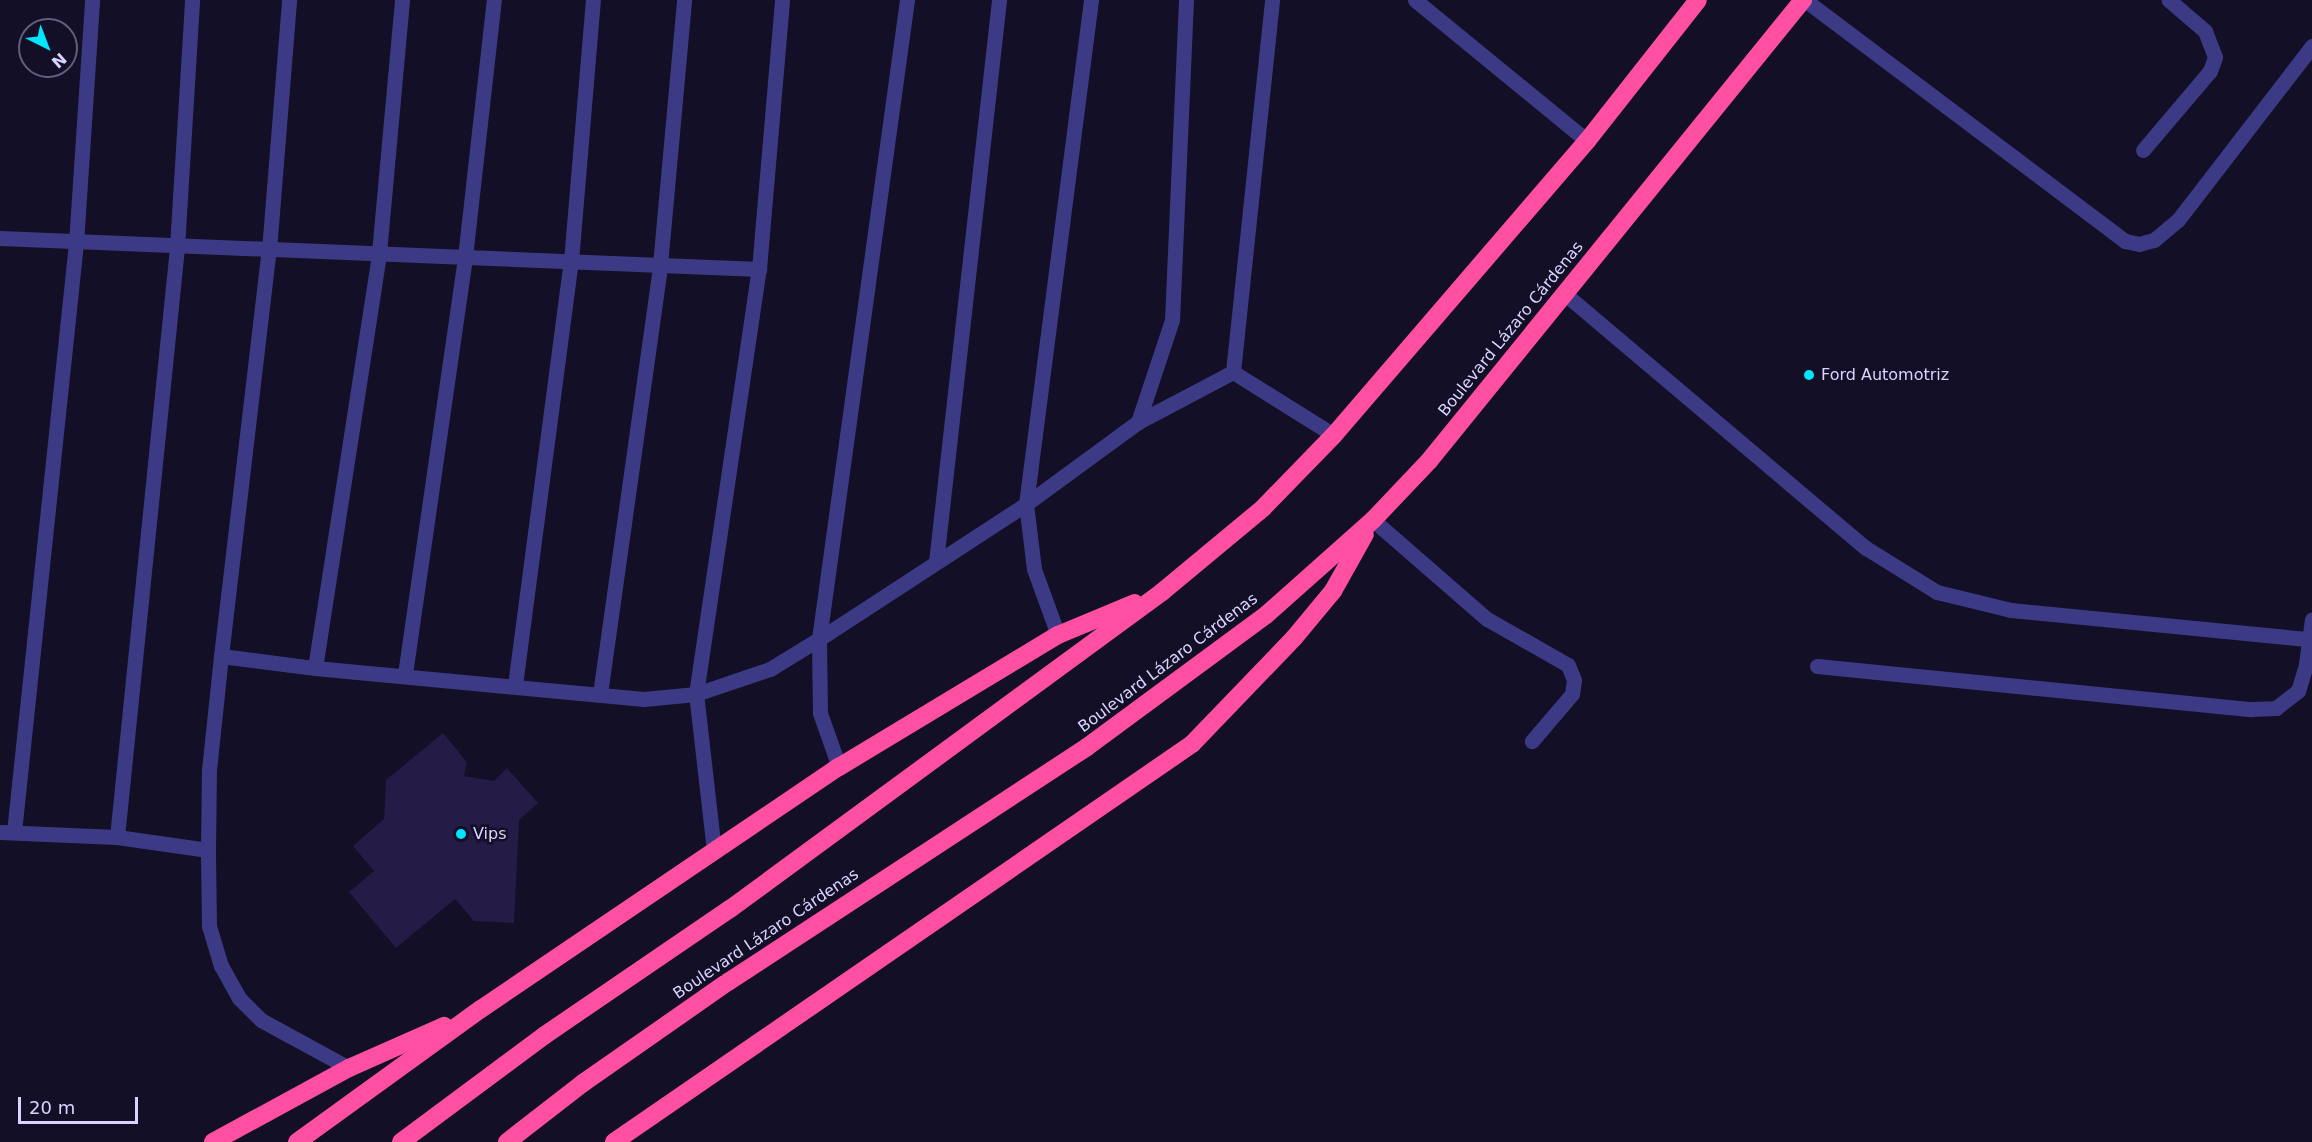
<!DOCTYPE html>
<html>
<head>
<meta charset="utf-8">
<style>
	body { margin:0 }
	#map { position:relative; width:2312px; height:1142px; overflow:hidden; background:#130f26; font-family:"DejaVu Sans",sans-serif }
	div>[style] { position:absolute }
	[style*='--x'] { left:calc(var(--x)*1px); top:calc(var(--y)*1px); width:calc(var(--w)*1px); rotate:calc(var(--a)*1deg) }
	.building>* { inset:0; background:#241b47 }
	.lane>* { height:15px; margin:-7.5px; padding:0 7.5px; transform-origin:7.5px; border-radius:7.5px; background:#3d3a85 }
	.highway>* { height:18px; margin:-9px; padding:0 9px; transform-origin:9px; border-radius:9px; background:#ff4fa3 }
	.dots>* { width:16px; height:16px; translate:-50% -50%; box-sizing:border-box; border:3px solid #130f26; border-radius:50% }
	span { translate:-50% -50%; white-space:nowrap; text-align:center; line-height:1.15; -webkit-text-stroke:5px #130f26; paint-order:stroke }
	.street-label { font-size:16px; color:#d9d4ff }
	.poi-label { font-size:16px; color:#d9d4ff }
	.left { translate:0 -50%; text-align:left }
	.north { position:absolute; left:18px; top:18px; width:60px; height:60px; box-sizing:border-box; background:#130f26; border:2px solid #625e7d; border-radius:50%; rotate:138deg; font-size:16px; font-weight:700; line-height:24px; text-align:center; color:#d9d4ff }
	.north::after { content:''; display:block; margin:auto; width:21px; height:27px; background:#00e5ff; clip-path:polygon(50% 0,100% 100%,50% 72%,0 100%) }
	.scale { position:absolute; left:18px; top:1097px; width:120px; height:27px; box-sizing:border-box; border:3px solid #d9d4ff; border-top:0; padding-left:8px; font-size:18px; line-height:21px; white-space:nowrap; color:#d9d4ff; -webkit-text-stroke:4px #130f26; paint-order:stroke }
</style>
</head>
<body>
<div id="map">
	<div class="building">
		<i style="clip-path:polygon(443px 733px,467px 762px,464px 776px,494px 781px,507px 768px,538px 803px,519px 820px,514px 923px,474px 921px,455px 899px,396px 948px,349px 892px,374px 871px,353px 846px,384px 819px,386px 780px)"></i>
	</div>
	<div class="lane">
		<i style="--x:1186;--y:0;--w:320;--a:92.5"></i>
		<i style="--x:1172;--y:320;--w:108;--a:108.4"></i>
		<i style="--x:1138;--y:422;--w:107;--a:-27.8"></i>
		<i style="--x:1415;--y:0;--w:222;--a:39.3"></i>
		<i style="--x:1805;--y:0;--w:401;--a:37"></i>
		<i style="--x:2125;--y:241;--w:14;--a:12"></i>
		<i style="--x:2139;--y:244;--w:16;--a:-15"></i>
		<i style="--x:2154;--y:240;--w:31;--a:-40"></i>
		<i style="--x:2178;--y:220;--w:220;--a:-52.4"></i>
		<i style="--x:2143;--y:150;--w:104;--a:-49.7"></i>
		<i style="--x:2210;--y:71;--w:15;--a:-70"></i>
		<i style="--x:2215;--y:57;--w:28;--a:-111"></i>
		<i style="--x:2205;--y:31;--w:48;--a:-139.3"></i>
		<i style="--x:0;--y:238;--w:760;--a:2.34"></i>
		<i style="--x:1565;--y:294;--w:394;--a:40.2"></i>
		<i style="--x:1866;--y:548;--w:84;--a:31.8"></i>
		<i style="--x:1937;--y:592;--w:76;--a:13.7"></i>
		<i style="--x:2011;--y:610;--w:299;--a:5.6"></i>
		<i style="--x:1233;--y:372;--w:374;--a:-84"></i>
		<i style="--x:1233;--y:372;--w:119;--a:32"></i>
		<i style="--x:1373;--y:520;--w:151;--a:41"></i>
		<i style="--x:1487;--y:619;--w:93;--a:29.6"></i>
		<i style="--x:1568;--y:665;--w:16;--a:68"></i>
		<i style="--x:1574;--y:680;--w:14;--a:98"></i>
		<i style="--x:1572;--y:694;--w:62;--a:130.4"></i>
		<i style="--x:936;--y:562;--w:566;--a:-83.6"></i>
		<i style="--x:1058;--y:635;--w:70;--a:-110"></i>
		<i style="--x:1034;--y:569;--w:65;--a:-97"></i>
		<i style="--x:1026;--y:504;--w:508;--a:-82.65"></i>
		<i style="--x:221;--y:656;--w:409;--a:-83.3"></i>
		<i style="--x:269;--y:250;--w:251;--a:-85.4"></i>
		<i style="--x:1817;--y:666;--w:436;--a:5.7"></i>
		<i style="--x:2251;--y:709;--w:25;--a:-2"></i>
		<i style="--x:2276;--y:708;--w:28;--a:-38"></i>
		<i style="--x:2298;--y:691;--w:28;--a:-73"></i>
		<i style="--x:2306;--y:664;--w:45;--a:-82.4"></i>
		<i style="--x:315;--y:668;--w:420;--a:-81.2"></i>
		<i style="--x:379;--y:253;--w:254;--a:-84.8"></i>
		<i style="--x:405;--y:674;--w:421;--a:-81.8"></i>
		<i style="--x:465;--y:257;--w:259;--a:-83.6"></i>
		<i style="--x:515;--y:685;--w:428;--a:-82.5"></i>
		<i style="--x:571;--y:261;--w:262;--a:-85.2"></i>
		<i style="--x:600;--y:694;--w:433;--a:-82"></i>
		<i style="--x:660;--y:265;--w:266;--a:-84.8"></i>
		<i style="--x:839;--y:767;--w:57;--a:-109.4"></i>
		<i style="--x:820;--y:713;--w:74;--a:-90.8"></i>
		<i style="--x:819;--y:639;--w:645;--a:-82.16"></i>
		<i style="--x:0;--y:832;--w:117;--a:2.4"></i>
		<i style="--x:117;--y:837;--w:92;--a:8.1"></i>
		<i style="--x:14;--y:832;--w:592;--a:-83.99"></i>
		<i style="--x:76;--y:243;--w:244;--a:-86.2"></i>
		<i style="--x:117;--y:837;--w:593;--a:-84.19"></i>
		<i style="--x:177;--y:247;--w:247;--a:-86.5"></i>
		<i style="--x:714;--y:851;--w:158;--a:-96.5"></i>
		<i style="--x:696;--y:694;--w:430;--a:-81.6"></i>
		<i style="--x:759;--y:269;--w:270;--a:-85.1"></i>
		<i style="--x:349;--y:1068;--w:100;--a:-151.4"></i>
		<i style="--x:261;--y:1020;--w:31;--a:-135"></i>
		<i style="--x:239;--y:998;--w:37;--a:-119"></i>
		<i style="--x:221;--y:966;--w:42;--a:-106.7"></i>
		<i style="--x:209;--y:926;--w:76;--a:-90.8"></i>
		<i style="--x:208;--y:850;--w:80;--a:-89.3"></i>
		<i style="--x:209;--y:770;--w:115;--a:-84"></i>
		<i style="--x:221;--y:656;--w:95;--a:7.3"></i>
		<i style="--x:315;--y:668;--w:330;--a:5.4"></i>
		<i style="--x:644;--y:699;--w:52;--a:-5.5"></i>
		<i style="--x:696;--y:694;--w:78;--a:-18.7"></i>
		<i style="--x:770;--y:669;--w:57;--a:-31.5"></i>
		<i style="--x:819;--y:639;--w:247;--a:-33.1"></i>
		<i style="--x:1026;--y:504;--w:139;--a:-36.2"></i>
	</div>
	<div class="highway">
		<i style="--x:213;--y:1142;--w:155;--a:-28.6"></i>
		<i style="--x:349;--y:1068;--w:104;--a:-23.9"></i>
		<i style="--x:297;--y:1142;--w:227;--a:-35.9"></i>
		<i style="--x:481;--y:1009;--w:432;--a:-34.1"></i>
		<i style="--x:839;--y:767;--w:256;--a:-31.1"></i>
		<i style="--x:1058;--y:635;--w:83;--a:-22.6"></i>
		<i style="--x:401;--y:1142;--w:179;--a:-36.6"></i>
		<i style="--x:545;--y:1035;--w:224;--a:-34.3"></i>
		<i style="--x:730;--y:909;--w:536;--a:-36.27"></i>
		<i style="--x:1162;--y:592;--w:131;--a:-39.7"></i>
		<i style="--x:1263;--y:508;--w:102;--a:-45.8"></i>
		<i style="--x:1334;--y:435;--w:388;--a:-49.3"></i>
		<i style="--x:1587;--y:141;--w:179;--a:-51.8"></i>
		<i style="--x:507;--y:1142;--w:96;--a:-37.8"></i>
		<i style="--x:583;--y:1083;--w:177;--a:-34.9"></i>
		<i style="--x:728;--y:982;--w:429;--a:-33.2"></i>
		<i style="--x:1087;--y:747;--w:222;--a:-36.4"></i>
		<i style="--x:1266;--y:615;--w:143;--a:-41.6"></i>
		<i style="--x:1373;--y:520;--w:81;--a:-46.5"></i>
		<i style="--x:1429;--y:461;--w:594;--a:-50.95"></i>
		<i style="--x:614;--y:1142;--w:702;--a:-34.55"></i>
		<i style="--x:1192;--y:744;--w:147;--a:-46.1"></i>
		<i style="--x:1294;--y:638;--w:61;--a:-50.3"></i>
		<i style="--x:1333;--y:591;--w:65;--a:-60.7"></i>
	</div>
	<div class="dots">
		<i style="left:1809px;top:375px;background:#00e5ff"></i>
		<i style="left:461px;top:834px;background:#00e5ff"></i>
	</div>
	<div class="street-label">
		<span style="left:1511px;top:329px;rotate:-51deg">Boulevard Lázaro Cárdenas</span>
		<span style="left:1168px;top:663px;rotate:-37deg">Boulevard Lázaro Cárdenas</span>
		<span style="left:766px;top:934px;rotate:-34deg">Boulevard Lázaro Cárdenas</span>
	</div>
	<div class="poi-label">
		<span class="left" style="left:1821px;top:375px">Ford Automotriz</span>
		<span class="left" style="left:473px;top:834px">Vips</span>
	</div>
	<div class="north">N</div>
	<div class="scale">20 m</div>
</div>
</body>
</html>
